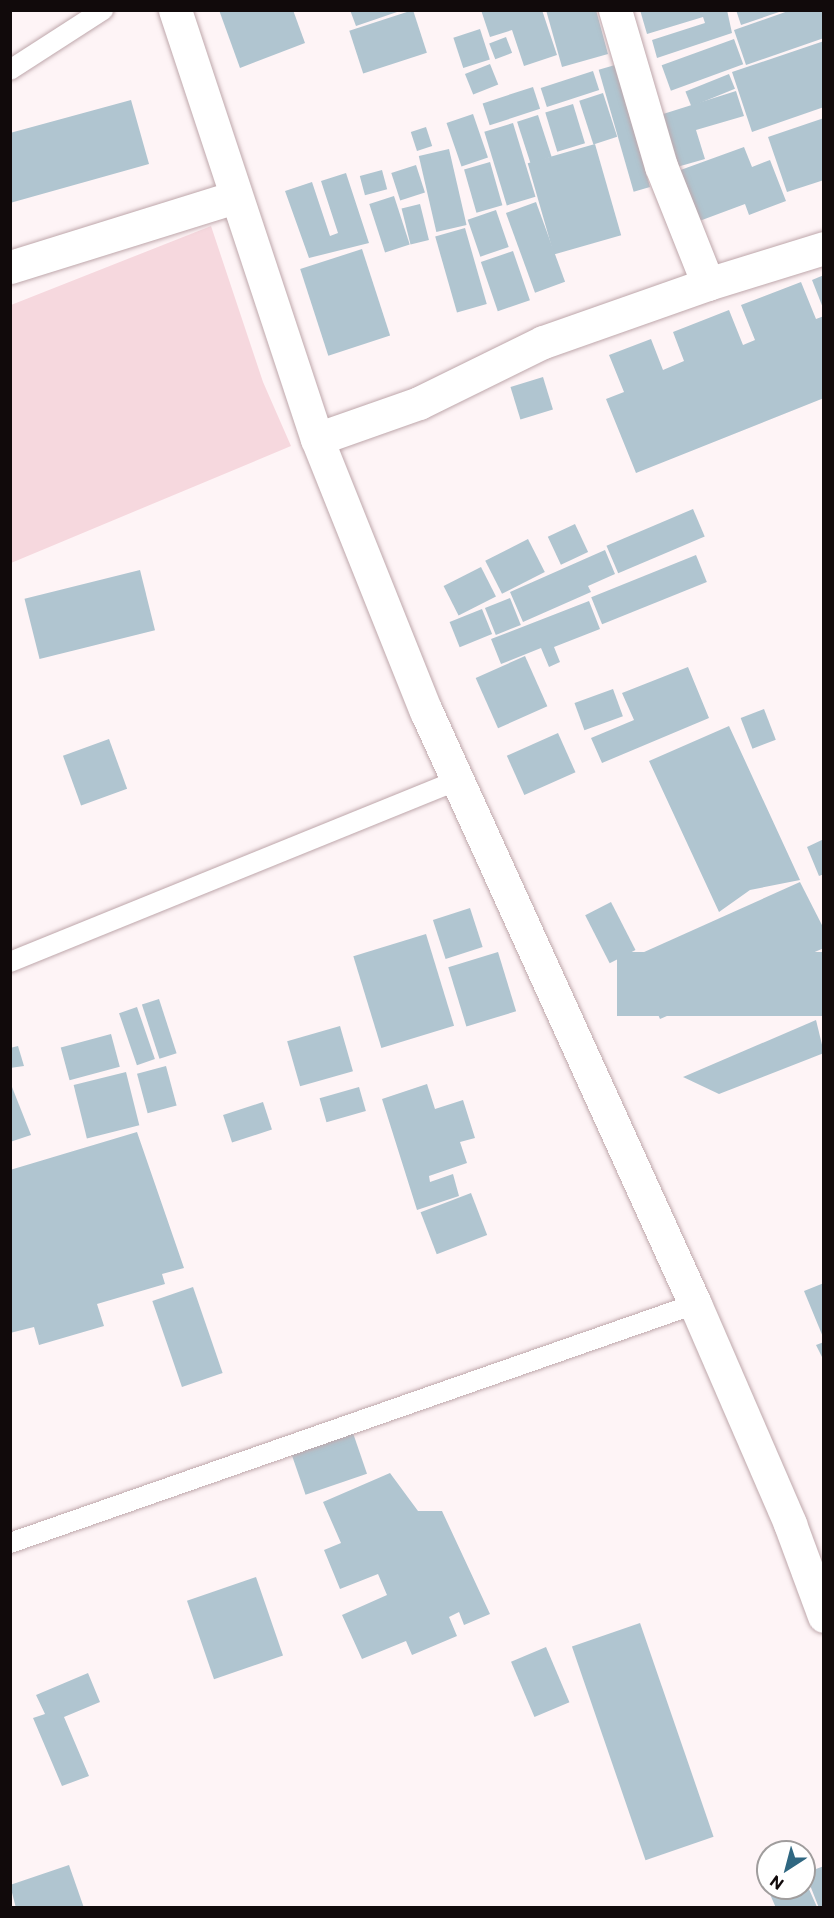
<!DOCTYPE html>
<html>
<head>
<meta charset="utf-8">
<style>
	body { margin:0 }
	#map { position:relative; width:834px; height:1918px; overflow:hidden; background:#fef4f6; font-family:Commissioner,sans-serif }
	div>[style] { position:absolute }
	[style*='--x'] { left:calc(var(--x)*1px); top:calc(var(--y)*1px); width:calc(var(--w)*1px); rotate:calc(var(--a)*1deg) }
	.green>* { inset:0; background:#f6d8de }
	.building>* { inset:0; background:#b0c5d0; transform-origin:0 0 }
	.roads { filter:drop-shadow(0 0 2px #bea7ab) drop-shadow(0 0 2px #bea7ab) }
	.service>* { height:20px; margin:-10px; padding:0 10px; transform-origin:10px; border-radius:10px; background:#fff }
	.minor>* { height:33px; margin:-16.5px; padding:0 16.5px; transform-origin:16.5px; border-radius:16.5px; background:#fff }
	span { translate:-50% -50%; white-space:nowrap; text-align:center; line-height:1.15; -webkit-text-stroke:6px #fff; paint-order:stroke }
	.frame { position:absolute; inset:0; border:12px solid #110a0b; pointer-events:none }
	.north { position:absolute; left:756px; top:1840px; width:60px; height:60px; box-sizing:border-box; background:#fff; border:2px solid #a09d9d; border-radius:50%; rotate:216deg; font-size:16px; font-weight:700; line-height:24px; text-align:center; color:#110a0b }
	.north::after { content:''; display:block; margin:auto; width:21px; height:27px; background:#2f6781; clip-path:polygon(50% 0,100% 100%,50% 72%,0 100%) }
</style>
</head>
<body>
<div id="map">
	<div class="green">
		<i style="clip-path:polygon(211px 226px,263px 382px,291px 446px,11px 563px,11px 305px)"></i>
	</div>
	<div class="building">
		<i style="clip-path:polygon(219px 10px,293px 10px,305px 43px,240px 68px)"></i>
		<i style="clip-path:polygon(350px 10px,400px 10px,400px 11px,356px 26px)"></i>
		<i style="left:413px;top:10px;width:45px;height:67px;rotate:72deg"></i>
		<i style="clip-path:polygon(481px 10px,542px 10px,557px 55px,524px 66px,512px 30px,490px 37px)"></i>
		<i style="clip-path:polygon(546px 10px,596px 10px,608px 54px,562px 67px)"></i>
		<i style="clip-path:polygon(640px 10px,727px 10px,732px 33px,657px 58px,652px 40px,705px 23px,703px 17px,647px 34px)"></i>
		<i style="clip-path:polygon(736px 10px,782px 10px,782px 11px,741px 25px)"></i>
		<i style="clip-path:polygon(791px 10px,824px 10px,824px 38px,746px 65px,734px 30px)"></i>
		<i style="left:480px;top:29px;width:32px;height:28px;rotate:72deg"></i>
		<i style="left:506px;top:37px;width:17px;height:18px;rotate:69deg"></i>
		<i style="left:734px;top:39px;width:27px;height:77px;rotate:70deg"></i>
		<i style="clip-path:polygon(824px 41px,824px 107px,752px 132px,732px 72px)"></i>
		<i style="left:490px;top:64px;width:22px;height:27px;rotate:68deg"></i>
		<i style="left:615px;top:65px;width:127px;height:17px;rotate:74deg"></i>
		<i style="left:593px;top:71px;width:20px;height:55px;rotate:72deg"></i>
		<i style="left:729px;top:74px;width:16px;height:47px;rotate:68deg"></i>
		<i style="left:533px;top:87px;width:23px;height:53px;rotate:72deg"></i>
		<i style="clip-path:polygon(736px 91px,744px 116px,696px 130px,705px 159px,677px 167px,660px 115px)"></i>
		<i style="left:603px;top:93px;width:46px;height:25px;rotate:72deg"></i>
		<i style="clip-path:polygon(131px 100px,149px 164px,10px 203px,10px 133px)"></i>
		<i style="left:573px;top:104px;width:41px;height:29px;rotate:73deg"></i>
		<i style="left:473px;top:114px;width:46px;height:28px;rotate:71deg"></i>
		<i style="left:538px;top:115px;width:44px;height:22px;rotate:72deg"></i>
		<i style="clip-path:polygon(824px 118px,824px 180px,787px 192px,768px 137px)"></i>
		<i style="left:513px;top:123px;width:77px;height:30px;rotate:73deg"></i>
		<i style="left:426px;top:127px;width:20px;height:16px;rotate:72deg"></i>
		<i style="left:595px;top:144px;width:95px;height:70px;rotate:74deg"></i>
		<i style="clip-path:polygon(744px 147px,752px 167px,770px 160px,786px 201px,749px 215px,745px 204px,694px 223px,675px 172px)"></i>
		<i style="left:449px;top:149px;width:78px;height:31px;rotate:77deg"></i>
		<i style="left:490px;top:162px;width:45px;height:27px;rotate:74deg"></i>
		<i style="left:416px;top:165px;width:29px;height:26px;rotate:72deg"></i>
		<i style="left:382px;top:170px;width:20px;height:23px;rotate:75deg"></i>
		<i style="clip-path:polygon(346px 173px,369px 243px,309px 258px,285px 191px,312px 182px,330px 236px,338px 233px,321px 181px)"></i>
		<i style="left:394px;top:196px;width:51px;height:26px;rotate:72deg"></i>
		<i style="left:536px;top:202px;width:85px;height:32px;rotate:70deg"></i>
		<i style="left:420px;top:204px;width:37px;height:19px;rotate:76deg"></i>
		<i style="left:496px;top:210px;width:39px;height:30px;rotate:71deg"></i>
		<i style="left:465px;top:228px;width:79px;height:31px;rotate:74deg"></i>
		<i style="left:362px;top:249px;width:91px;height:65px;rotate:72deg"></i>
		<i style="left:513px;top:251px;width:52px;height:34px;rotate:71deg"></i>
		<i style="clip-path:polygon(824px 275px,824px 308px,823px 308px,812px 280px)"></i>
		<i style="clip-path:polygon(801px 282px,816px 319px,824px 316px,824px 398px,636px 473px,606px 399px,624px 392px,609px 355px,651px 339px,663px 370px,684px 361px,673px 332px,729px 310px,743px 345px,755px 340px,741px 305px)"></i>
		<i style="left:543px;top:377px;width:34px;height:34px;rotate:73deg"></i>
		<i style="left:693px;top:509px;width:30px;height:94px;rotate:67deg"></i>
		<i style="left:575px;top:524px;width:31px;height:30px;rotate:65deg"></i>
		<i style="left:528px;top:539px;width:37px;height:48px;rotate:63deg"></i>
		<i style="clip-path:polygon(605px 550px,615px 574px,588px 586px,591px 592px,523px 622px,510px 592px)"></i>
		<i style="left:696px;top:555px;width:29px;height:113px;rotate:68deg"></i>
		<i style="left:481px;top:567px;width:33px;height:42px;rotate:63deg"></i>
		<i style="left:140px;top:570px;width:62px;height:119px;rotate:76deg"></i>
		<i style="left:510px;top:598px;width:29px;height:27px;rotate:68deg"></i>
		<i style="clip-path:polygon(589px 601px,600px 629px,554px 647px,560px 662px,549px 667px,541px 648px,501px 664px,491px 639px)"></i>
		<i style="left:482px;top:609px;width:27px;height:35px;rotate:68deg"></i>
		<i style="left:525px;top:656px;width:55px;height:54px;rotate:66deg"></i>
		<i style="clip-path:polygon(688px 667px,709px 718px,602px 763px,591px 738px,634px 720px,622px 693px)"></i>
		<i style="left:613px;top:689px;width:29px;height:41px;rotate:70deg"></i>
		<i style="left:764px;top:709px;width:33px;height:25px;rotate:69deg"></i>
		<i style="clip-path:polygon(729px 726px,800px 880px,750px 890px,719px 912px,649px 761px)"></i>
		<i style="left:558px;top:733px;width:43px;height:56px;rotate:66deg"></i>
		<i style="left:109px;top:739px;width:53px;height:49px;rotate:70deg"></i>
		<i style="clip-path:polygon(824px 839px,824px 874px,819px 876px,807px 847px)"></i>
		<i style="clip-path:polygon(800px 882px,824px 929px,824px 948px,660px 1019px,633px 957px)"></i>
		<i style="left:611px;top:902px;width:54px;height:29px;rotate:63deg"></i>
		<i style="left:470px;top:908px;width:41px;height:39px;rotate:72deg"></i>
		<i style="left:426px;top:934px;width:96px;height:76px;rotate:73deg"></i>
		<i style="left:498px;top:952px;width:62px;height:52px;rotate:73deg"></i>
		<i style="left:824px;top:952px;width:64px;height:207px;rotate:90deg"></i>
		<i style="left:159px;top:999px;width:57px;height:18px;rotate:72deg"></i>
		<i style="left:137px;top:1007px;width:55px;height:19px;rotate:71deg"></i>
		<i style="clip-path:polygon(816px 1020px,824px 1053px,719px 1094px,683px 1077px)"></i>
		<i style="left:340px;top:1026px;width:47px;height:55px;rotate:74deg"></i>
		<i style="left:111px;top:1034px;width:34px;height:52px;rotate:75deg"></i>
		<i style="clip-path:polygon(18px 1046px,24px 1066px,10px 1068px,10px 1048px)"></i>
		<i style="left:166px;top:1066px;width:41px;height:30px;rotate:75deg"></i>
		<i style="left:126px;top:1072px;width:55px;height:54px;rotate:76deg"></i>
		<i style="clip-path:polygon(10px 1082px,31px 1135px,10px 1142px)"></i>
		<i style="clip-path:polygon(427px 1084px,435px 1109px,463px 1100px,475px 1138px,460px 1142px,467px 1163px,429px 1176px,430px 1182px,453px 1174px,459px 1196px,417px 1210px,382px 1099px)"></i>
		<i style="left:359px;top:1087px;width:25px;height:41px;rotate:74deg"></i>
		<i style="left:263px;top:1102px;width:29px;height:42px;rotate:72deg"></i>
		<i style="clip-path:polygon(137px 1132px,184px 1268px,162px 1274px,165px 1284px,97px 1304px,104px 1326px,39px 1345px,34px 1327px,10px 1333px,10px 1170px)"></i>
		<i style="left:471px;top:1193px;width:45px;height:54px;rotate:69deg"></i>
		<i style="clip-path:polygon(824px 1283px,824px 1337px,823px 1337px,804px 1291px)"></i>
		<i style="left:193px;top:1287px;width:91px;height:43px;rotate:71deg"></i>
		<i style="clip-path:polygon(824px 1342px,824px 1361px,816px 1345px)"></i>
		<i style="left:353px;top:1433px;width:43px;height:65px;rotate:71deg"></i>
		<i style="clip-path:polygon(390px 1473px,418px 1511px,442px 1511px,490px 1614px,464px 1625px,459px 1612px,449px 1617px,457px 1636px,412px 1655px,406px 1641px,362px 1659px,342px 1615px,387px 1595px,378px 1574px,340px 1589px,324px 1550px,341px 1543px,323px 1502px)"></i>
		<i style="left:256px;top:1577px;width:83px;height:73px;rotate:71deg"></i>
		<i style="left:640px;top:1623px;width:226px;height:72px;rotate:71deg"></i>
		<i style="left:546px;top:1647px;width:60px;height:38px;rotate:67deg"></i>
		<i style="clip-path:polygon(88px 1673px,100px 1702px,64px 1717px,89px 1776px,62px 1786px,33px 1718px,45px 1714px,36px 1695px)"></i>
		<i style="clip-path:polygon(810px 1855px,816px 1869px,824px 1866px,824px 1908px,819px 1908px,804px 1870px,804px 1857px)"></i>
		<i style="clip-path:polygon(69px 1865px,84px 1908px,16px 1908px,10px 1885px)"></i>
		<i style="clip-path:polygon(768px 1874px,768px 1888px,804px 1888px,804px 1878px,817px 1907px,776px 1908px,762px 1876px)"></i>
	</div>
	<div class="roads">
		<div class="service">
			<i style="--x:10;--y:70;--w:111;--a:-32.8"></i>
			<i style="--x:10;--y:962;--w:481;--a:-22.1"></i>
			<i style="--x:10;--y:1543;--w:725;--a:-19.23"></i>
		</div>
		<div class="minor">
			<i style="--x:175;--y:10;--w:452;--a:71.7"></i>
			<i style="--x:615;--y:10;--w:163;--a:73.6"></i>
			<i style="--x:661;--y:166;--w:127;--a:68.3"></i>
			<i style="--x:824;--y:248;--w:121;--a:162.8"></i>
			<i style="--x:708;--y:284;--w:175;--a:160.6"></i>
			<i style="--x:543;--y:342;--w:138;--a:153.8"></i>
			<i style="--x:419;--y:403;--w:108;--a:160.6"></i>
			<i style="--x:317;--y:439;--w:293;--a:68.2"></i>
			<i style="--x:426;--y:711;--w:651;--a:65.6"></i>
			<i style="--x:695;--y:1304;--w:240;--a:66.6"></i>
			<i style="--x:790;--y:1524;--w:98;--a:69.7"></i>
			<i style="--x:10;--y:267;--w:236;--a:-17.3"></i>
		</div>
	</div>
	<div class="frame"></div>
	<div class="north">N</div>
</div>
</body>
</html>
